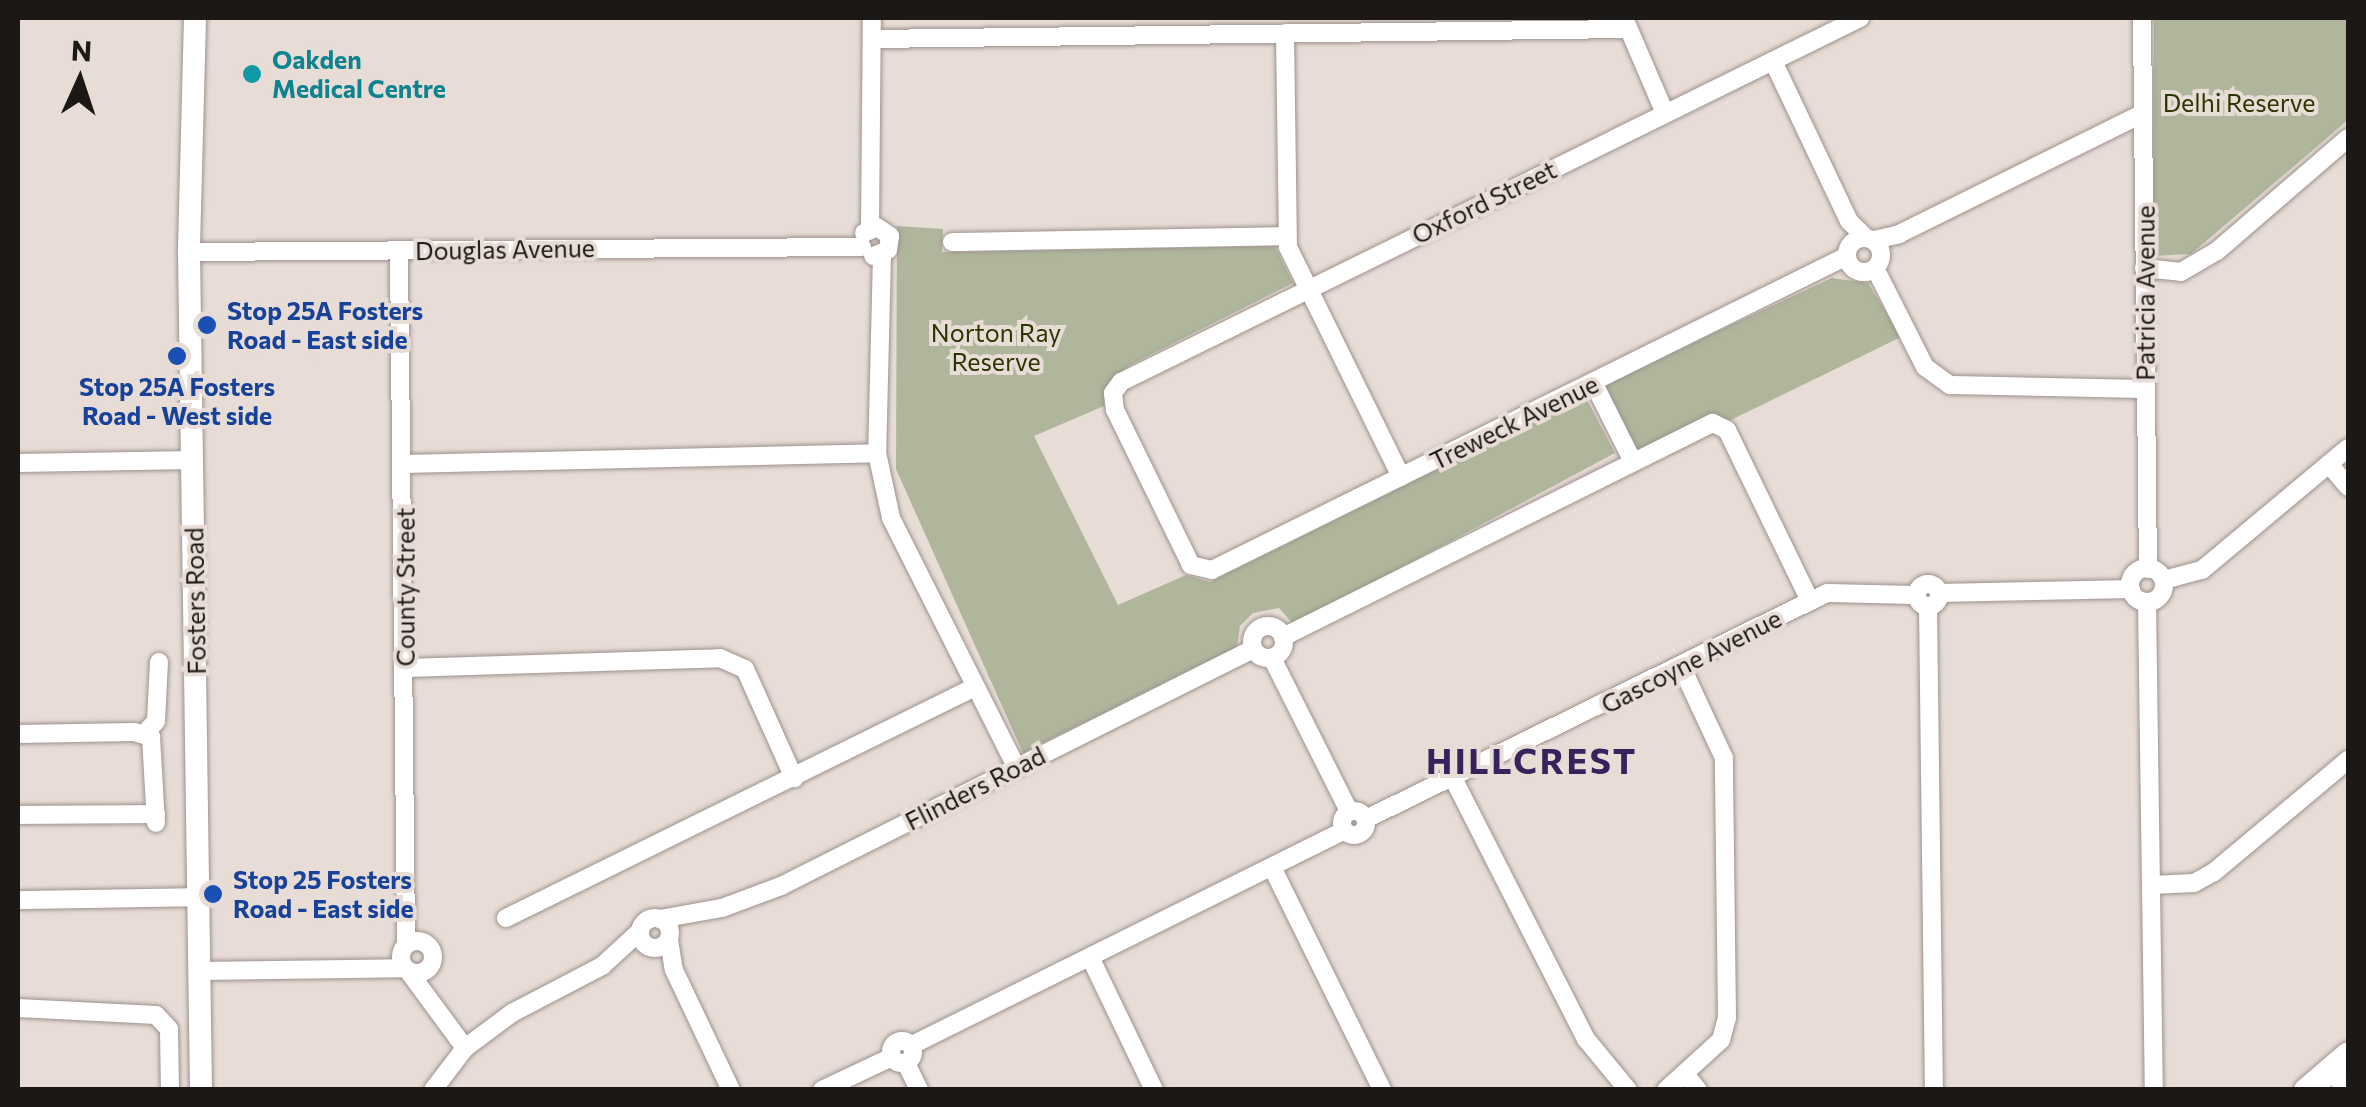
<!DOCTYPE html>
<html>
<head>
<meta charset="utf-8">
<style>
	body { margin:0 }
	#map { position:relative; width:2366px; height:1107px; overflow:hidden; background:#e8dcd6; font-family:Commissioner,sans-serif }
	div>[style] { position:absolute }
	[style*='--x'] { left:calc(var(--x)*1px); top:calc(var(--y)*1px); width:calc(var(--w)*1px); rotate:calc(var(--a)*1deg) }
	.green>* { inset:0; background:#afb69c }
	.roads { filter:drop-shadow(0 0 2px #9c918c) drop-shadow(0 0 2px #9c918c) }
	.minor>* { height:18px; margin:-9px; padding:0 9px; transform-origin:9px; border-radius:9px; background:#fff }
	.minor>.ring { margin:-9px; padding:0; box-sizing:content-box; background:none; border:18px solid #fff; border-radius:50% }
	.major>* { height:22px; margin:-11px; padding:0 11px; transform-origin:11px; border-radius:11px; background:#fff }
	.highway>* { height:25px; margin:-12.5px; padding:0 12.5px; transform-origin:12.5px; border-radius:12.5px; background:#fff }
	.dots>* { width:28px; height:28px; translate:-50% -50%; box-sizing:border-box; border:5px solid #e8dcd6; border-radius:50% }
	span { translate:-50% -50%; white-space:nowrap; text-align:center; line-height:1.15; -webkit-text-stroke:8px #e8dcd6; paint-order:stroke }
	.culture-label { font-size:25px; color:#0d838f; font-weight:700 }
	.left { translate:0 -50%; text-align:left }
	.park-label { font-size:25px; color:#2d3600 }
	.street-label { font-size:25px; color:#1c1816 }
	.transit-label { font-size:25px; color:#164399; font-weight:700 }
	.district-label { font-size:35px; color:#37225c; font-weight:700; letter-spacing:2.5px }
	.frame { position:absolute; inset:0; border:20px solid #1c1816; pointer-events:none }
	.north { position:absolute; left:30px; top:30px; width:100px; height:100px; -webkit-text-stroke:8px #e8dcd6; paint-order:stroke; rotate:3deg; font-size:28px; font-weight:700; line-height:40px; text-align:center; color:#1c1816 }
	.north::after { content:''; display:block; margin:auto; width:35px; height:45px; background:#1c1816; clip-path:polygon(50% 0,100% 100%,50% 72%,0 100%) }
</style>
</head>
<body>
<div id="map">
	<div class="green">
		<i style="clip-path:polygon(2154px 18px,2348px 18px,2348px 120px,2191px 254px,2153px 256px)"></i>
		<i style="clip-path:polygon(897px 226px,943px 229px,942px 252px,1275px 246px,1293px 283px,1130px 365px,1110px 381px,1104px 406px,1034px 436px,1118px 605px,1186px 575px,1210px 582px,1585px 396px,1615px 453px,1294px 625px,1279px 608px,1253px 613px,1240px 626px,1237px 647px,1023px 753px,896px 469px)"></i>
		<i style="clip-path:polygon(1832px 278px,1868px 283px,1901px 337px,1731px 420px,1711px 418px,1638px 451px,1602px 385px)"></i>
	</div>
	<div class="roads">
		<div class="minor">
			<i style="--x:1624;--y:18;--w:103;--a:66.7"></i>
			<i style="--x:2142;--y:18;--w:551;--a:89.38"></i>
			<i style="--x:1285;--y:33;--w:214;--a:89.2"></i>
			<i style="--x:1288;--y:247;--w:256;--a:63.8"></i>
			<i style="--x:872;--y:39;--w:754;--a:-0.76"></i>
			<i style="--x:1773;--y:61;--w:177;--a:64.6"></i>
			<i style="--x:1849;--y:221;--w:23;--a:45"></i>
			<i style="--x:870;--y:228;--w:210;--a:-89.5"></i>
			<i style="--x:864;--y:233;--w:14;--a:-25"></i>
			<i style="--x:877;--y:227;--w:16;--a:35"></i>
			<i style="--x:890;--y:236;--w:14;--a:98"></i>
			<i style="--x:888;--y:250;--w:16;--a:158"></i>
			<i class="ring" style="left:1847px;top:238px;width:16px;height:16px"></i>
			<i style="--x:1874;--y:240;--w:26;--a:-13"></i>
			<i style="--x:1899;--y:234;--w:271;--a:-26.3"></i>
			<i style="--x:952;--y:242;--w:333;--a:-1"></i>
			<i style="--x:399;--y:251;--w:694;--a:89.42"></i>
			<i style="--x:189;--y:252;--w:673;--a:-0.43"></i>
			<i style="--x:882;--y:255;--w:198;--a:91.4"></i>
			<i style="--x:877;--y:453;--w:66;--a:77.8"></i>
			<i style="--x:891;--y:518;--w:279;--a:63.3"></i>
			<i style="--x:1847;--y:256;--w:708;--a:153.69"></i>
			<i style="--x:1212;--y:570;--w:22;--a:-167"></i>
			<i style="--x:1191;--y:565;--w:173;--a:-116.1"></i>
			<i style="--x:1115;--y:410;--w:17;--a:-97"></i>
			<i style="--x:1113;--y:393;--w:14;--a:-54"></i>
			<i style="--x:1121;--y:382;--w:824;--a:-26.22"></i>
			<i style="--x:2144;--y:268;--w:37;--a:6"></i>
			<i style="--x:2181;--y:272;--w:42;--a:-30.3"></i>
			<i style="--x:2217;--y:251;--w:173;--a:-40.8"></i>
			<i style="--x:1879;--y:276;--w:102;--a:63.2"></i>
			<i style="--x:1925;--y:367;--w:31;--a:36"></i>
			<i style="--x:1950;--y:385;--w:195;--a:1.2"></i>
			<i style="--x:1593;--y:382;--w:89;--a:63.4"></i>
			<i style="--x:18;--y:463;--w:175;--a:-1"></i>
			<i style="--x:404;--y:464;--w:473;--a:-1.3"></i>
			<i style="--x:2329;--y:464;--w:30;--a:50"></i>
			<i class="ring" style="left:2130px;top:568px;width:16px;height:16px"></i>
			<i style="--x:2164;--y:580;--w:39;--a:-15"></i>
			<i style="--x:2202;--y:570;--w:190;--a:-39.9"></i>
			<i class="ring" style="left:1917px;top:584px;width:4px;height:4px"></i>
			<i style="--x:1939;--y:593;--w:192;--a:-1.2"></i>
			<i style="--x:2147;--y:602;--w:488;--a:89.2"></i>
			<i style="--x:1928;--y:606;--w:484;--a:89.3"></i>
			<i class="ring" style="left:1252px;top:626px;width:14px;height:14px"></i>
			<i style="--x:1283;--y:637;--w:480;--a:-26.5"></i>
			<i style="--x:1713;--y:423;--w:16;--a:27"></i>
			<i style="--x:1727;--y:430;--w:190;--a:64.1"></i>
			<i style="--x:1272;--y:658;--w:171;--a:63.3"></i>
			<i style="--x:406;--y:668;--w:314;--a:-1.8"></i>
			<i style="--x:720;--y:658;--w:27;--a:24"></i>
			<i style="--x:745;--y:669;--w:120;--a:65.8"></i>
			<i style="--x:145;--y:733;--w:16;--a:-47"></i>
			<i style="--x:156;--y:721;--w:59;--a:-87.1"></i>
			<i style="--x:18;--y:734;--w:116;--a:-1"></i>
			<i style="--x:134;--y:732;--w:18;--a:16"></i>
			<i style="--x:151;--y:737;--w:86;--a:86.7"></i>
			<i style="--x:1453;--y:778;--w:293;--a:63"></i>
			<i style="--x:1586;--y:1039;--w:66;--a:50.5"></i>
			<i class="ring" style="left:1342px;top:811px;width:6px;height:6px"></i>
			<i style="--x:18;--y:815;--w:138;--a:-0.4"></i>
			<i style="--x:1366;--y:819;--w:513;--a:-26.12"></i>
			<i style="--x:1827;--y:593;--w:89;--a:1.3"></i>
			<i style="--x:1272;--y:867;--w:249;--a:63.7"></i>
			<i style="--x:2151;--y:885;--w:43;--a:-2.7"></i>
			<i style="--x:2194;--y:883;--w:23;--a:-29"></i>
			<i style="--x:2214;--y:872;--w:175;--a:-39.9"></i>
			<i style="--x:18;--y:900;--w:181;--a:-0.9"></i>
			<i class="ring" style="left:640px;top:918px;width:12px;height:12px"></i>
			<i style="--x:506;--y:918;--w:523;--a:-26.22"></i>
			<i style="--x:660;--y:919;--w:63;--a:-10.1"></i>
			<i style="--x:722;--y:908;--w:63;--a:-20.4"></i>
			<i style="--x:781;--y:886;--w:528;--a:-26.66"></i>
			<i style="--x:669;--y:940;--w:30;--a:81"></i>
			<i style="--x:674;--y:970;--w:133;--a:64.6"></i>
			<i class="ring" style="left:401px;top:941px;width:14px;height:14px"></i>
			<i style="--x:1090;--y:957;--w:148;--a:64.3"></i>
			<i style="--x:200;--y:971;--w:204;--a:-0.8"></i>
			<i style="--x:409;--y:972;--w:94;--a:53.6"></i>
			<i style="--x:18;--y:1008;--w:138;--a:2.9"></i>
			<i style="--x:156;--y:1015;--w:19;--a:47"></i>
			<i style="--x:169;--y:1029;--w:61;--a:89.1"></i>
			<i class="ring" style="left:891px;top:1041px;width:4px;height:4px"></i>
			<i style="--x:912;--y:1045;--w:483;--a:-26.4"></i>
			<i style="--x:906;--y:1063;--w:30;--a:64"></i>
			<i style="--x:1685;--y:1074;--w:21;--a:51"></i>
			<i style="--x:433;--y:1090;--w:53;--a:-52.7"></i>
			<i style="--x:465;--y:1048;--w:59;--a:-36.7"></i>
			<i style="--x:512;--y:1013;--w:102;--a:-27.6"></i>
			<i style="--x:602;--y:966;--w:50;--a:-42.6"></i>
			<i style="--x:822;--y:1090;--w:77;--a:-25.2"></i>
			<i style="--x:1666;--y:1090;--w:74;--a:-42.3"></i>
			<i style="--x:1721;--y:1040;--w:23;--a:-75"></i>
			<i style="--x:1727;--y:1018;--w:260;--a:-90.7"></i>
			<i style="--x:1724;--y:758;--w:99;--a:-115"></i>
		</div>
		<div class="major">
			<i style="--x:195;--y:18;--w:234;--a:91.5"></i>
			<i style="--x:189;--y:252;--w:838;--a:89.18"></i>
		</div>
		<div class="highway">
			<i style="--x:2306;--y:1090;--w:55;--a:-40.6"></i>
			<i style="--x:2343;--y:1090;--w:7;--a:-45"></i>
		</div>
	</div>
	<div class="dots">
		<i style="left:252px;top:74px;background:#0f9aa8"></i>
		<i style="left:207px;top:325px;background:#1a4fb4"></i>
		<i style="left:177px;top:356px;background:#1a4fb4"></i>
		<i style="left:213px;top:894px;background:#1a4fb4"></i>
	</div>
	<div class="culture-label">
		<span class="left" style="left:272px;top:74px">Oakden<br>Medical Centre</span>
	</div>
	<div class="park-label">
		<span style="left:2239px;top:102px">Delhi Reserve</span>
		<span style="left:996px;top:347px">Norton Ray<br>Reserve</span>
	</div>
	<div class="street-label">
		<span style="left:1484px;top:202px;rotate:-26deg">Oxford Street</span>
		<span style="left:505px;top:249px;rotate:-1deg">Douglas Avenue</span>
		<span style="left:2145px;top:293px;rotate:-90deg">Patricia Avenue</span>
		<span style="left:1514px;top:422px;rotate:-26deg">Treweck Avenue</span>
		<span style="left:405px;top:587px;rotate:-90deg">County Street</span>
		<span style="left:195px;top:601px;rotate:-91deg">Fosters Road</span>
		<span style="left:1691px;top:661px;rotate:-27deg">Gascoyne Avenue</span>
		<span style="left:975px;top:788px;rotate:-27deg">Flinders Road</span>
	</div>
	<div class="transit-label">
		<span class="left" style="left:227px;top:325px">Stop 25A Fosters<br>Road - East side</span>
		<span style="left:177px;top:401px">Stop 25A Fosters<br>Road - West side</span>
		<span class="left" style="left:233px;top:894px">Stop 25 Fosters<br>Road - East side</span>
	</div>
	<div class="district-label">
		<span style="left:1532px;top:760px">HILLCREST</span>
	</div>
	<div class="frame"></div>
	<div class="north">N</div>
</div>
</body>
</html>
